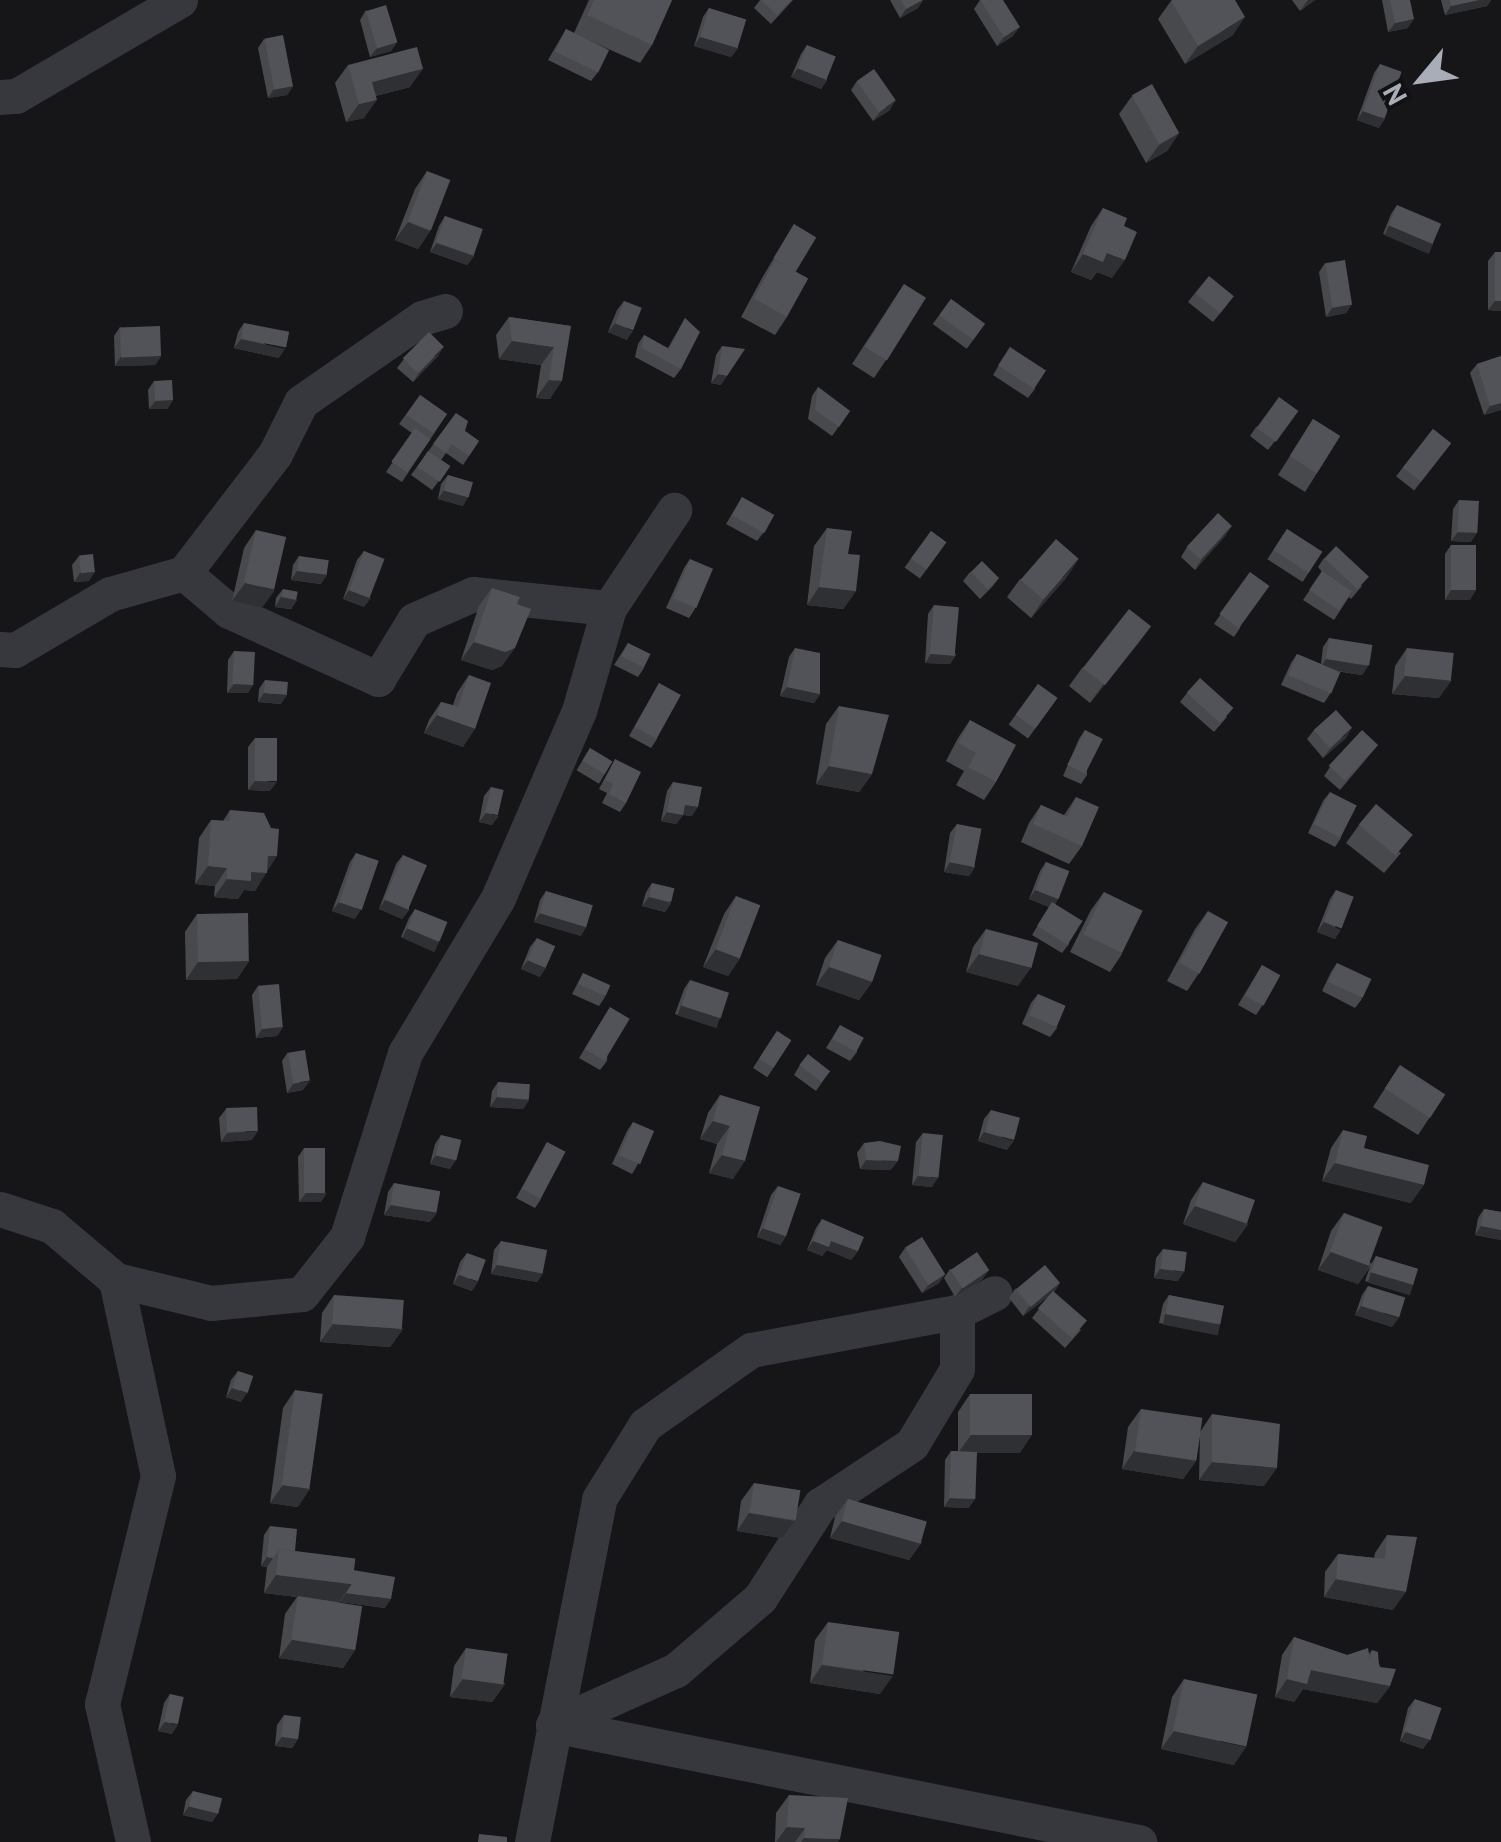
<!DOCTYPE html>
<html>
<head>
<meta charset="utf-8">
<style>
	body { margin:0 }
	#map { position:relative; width:1501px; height:1842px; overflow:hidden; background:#161618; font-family:"PT Sans",sans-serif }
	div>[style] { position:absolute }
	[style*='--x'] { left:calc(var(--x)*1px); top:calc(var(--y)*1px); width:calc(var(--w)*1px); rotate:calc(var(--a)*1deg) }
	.street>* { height:35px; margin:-17.5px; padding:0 17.5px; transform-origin:17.5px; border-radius:17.5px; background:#37383d }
	.wall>* { inset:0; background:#47494d; transform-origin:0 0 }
	.shaded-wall>* { inset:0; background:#2f3033; transform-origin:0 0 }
	.building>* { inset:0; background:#525359; transform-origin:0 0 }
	span { translate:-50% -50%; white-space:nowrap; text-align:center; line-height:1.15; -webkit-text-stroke:10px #111113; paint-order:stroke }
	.north { position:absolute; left:1371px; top:30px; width:100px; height:100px; -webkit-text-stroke:8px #111113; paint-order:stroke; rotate:241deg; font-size:28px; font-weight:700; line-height:40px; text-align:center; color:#a8adb8 }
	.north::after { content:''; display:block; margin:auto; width:35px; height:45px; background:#a8adb8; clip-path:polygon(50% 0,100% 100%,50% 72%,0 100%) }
</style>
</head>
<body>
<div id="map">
	<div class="street">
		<i style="--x:0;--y:97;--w:16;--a:-4"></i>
		<i style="--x:16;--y:96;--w:190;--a:-30.3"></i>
		<i style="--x:184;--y:573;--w:150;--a:-52.6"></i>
		<i style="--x:275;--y:454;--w:58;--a:-63.4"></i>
		<i style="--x:301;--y:402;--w:147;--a:-34.8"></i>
		<i style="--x:422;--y:318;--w:24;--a:-17"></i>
		<i style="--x:0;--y:649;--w:15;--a:4"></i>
		<i style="--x:15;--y:650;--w:110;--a:-30.5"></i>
		<i style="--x:110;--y:594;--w:77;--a:-15.8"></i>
		<i style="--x:184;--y:573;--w:59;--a:40.2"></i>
		<i style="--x:229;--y:611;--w:164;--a:24.5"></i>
		<i style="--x:378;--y:679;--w:69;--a:-58.6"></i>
		<i style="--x:414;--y:620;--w:64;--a:-23.8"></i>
		<i style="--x:473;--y:594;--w:137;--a:5.9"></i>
		<i style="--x:0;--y:1209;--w:55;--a:18.1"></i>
		<i style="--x:52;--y:1226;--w:84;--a:40.2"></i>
		<i style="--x:116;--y:1280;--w:200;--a:77.9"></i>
		<i style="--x:158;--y:1476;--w:235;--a:103.8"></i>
		<i style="--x:102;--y:1704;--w:141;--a:77.3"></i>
		<i style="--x:116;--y:1280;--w:98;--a:13.6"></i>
		<i style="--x:211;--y:1303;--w:91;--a:-5.6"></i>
		<i style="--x:302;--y:1294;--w:73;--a:-51.7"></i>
		<i style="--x:347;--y:1237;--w:193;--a:-72.5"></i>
		<i style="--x:405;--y:1053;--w:181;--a:-59"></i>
		<i style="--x:498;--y:898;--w:204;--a:-66.6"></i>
		<i style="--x:579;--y:711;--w:107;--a:-73.8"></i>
		<i style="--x:609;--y:608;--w:118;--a:-56.4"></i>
		<i style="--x:553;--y:1725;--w:135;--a:-24.1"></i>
		<i style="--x:676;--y:1670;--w:111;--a:-40.6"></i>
		<i style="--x:760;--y:1598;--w:111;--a:-57.2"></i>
		<i style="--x:820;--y:1505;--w:110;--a:-33.5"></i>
		<i style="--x:912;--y:1444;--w:87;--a:-59"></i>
		<i style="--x:957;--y:1369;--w:57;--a:-90"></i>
		<i style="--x:553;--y:1725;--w:598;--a:11.29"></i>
		<i style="--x:532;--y:1842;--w:349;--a:-78.9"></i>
		<i style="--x:599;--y:1499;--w:87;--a:-58.1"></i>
		<i style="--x:645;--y:1425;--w:130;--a:-35.3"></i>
		<i style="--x:751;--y:1350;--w:209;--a:-10.5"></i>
		<i style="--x:957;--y:1312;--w:42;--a:-26.6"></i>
	</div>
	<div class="wall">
		<i style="clip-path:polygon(589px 0,672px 0,652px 45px,640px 63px,588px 40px,598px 72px,591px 81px,548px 60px,566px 29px,574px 33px)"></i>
		<i style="clip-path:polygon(760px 0,793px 0,771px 24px,754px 8px)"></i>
		<i style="clip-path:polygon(890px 0,923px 0,918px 8px,900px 18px)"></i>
		<i style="clip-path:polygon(980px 0,1013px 36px,997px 46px,974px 9px)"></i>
		<i style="clip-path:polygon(1292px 0,1315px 0,1300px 11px)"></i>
		<i style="clip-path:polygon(1382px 0,1410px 0,1408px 28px,1388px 32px)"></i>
		<i style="clip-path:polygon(1441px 0,1491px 0,1487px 6px,1445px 15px)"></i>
		<i style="clip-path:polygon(1171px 1px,1233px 35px,1185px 64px,1158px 19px)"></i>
		<i style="clip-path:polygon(709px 8px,738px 48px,731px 57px,694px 46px,703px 17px)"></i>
		<i style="clip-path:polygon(366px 10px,397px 42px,391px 51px,370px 57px,360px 20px)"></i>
		<i style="clip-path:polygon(264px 39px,293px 86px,287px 95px,268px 98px,258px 48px)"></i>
		<i style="clip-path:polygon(807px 45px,827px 80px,821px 89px,791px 77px,801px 54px)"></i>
		<i style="clip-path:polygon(1380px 64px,1379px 128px,1357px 120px,1374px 73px)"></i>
		<i style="clip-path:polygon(348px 65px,410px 87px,376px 96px,364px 118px,346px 122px,335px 83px)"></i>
		<i style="clip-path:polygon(857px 81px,890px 110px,873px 121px,851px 90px)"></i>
		<i style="clip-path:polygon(1132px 96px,1179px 133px,1167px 151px,1146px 163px,1119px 114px)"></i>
		<i style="clip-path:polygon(427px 171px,430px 231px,418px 249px,395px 240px,415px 189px)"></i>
		<i style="clip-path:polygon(1397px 205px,1427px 253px,1383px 234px,1391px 214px)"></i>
		<i style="clip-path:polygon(1103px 208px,1124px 226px,1112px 278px,1097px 272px,1091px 280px,1071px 272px,1091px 226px)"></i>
		<i style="clip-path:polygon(445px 216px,474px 256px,467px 265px,430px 252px,439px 226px)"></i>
		<i style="clip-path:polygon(794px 224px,796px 272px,787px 317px,775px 335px,741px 317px,762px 278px)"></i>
		<i style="clip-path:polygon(1495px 252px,1501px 252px,1501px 311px,1488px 310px,1488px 261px)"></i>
		<i style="clip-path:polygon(1325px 263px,1352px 304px,1346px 313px,1326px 317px,1319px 272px)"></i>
		<i style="clip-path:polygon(904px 284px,886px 360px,874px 378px,852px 364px)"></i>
		<i style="clip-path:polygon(1195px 293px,1227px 305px,1213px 322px,1188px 302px)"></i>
		<i style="left:951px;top:299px;width:42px;height:31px;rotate:36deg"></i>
		<i style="clip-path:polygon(624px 301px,627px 340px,608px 332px,617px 310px)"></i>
		<i style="clip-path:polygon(509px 317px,571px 326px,550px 399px,536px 398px,541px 365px,499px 359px,496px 335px)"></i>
		<i style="clip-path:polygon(685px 318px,681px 369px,674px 378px,635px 357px,638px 344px,644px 335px,668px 348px)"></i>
		<i style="clip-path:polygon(244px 323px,279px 358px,234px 348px,238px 332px)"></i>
		<i style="clip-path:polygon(120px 327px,161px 356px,155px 365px,115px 366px,114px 336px)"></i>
		<i style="clip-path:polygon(722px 346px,721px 385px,711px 383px,716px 355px)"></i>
		<i style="clip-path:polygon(1010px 347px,1035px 389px,1028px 398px,993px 375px)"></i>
		<i style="clip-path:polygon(438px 356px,413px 382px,397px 368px,404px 359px)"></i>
		<i style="clip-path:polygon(1501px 356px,1501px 410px,1484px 415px,1470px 373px,1477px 364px)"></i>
		<i style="clip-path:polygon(154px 381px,173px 400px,167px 409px,149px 409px,148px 390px)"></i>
		<i style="clip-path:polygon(818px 387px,850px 411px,832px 436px,808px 419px,812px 396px)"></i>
		<i style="clip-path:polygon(420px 395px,447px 414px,402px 482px,386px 472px,412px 433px,399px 424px)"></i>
		<i style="clip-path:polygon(1298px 411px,1268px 450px,1250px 436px,1256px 427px)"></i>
		<i style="clip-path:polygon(456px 413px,465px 431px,479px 441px,463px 465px,446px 453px,441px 460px,450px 466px,432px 490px,411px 475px)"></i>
		<i style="left:1313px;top:419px;width:32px;height:66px;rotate:32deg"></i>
		<i style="left:1433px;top:429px;width:23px;height:60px;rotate:38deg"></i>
		<i style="clip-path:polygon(448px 475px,463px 506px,438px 499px,441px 484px)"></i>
		<i style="clip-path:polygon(742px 497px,764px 532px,757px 541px,726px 524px)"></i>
		<i style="clip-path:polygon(1459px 500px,1471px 542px,1451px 541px,1453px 509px)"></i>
		<i style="clip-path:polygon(827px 528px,856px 591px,843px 609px,807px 605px,814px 546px)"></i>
		<i style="left:1287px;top:529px;width:42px;height:36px;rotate:33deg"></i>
		<i style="clip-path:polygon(256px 530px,262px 608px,232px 601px,244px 548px)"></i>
		<i style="left:931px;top:531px;width:19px;height:45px;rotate:36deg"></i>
		<i style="clip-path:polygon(1226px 535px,1195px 570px,1181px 557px,1187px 547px)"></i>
		<i style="clip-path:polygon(1451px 545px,1470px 600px,1445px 600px,1445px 554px)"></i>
		<i style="clip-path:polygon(364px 551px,364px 607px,343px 599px,357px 560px)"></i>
		<i style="clip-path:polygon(79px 556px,89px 581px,74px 582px,72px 565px)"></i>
		<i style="clip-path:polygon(299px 556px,321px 584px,291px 580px,293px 565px)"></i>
		<i style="clip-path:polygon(1324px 558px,1362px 586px,1351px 599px,1349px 597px,1334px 620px,1303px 600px,1322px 572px,1318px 567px)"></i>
		<i style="clip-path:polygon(690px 559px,695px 609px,689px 618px,666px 608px,684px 568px)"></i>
		<i style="clip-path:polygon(970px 572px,999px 578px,992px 587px,980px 599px,963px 581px)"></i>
		<i style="clip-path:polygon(1250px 572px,1240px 628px,1234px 637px,1214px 624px)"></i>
		<i style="clip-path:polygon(1067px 577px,1031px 618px,1007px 597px,1020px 579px)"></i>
		<i style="clip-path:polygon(492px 588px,517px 604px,502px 666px,492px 670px,461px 660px,479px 606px)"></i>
		<i style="clip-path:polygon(283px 589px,297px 600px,291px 609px,275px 607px,276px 598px)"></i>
		<i style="clip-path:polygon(934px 605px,956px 655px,950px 664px,925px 663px,928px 614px)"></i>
		<i style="clip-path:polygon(1151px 626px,1090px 703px,1069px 686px,1082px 668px)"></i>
		<i style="clip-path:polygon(1329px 638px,1368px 666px,1362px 675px,1335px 671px,1330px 694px,1324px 703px,1281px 685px,1291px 663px,1297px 654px,1321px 664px,1323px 647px)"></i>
		<i style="clip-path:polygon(628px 643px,644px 668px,638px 677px,614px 665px)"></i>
		<i style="clip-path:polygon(795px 648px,820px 694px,814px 703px,780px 696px,789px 657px)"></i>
		<i style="clip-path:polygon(1407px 648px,1439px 698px,1392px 694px,1395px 666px)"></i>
		<i style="clip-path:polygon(234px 651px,248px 693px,227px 693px,228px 660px)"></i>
		<i style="clip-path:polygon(469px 675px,463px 747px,424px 733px,429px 720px,441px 702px,453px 705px,457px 693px)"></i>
		<i style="clip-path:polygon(265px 680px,281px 704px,258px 702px,259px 689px)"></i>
		<i style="clip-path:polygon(659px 683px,657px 739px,651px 748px,629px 736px)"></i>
		<i style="left:1038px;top:684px;width:24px;height:50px;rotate:36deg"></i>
		<i style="clip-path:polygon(1187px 693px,1227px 717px,1214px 732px,1180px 702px)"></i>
		<i style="clip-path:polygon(839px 706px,872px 774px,859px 792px,816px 784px,826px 724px)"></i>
		<i style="clip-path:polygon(970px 720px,996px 782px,984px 800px,956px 785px,964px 771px,946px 761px,958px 738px)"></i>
		<i style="clip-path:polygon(1085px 730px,1087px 775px,1081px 784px,1063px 776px,1079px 739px)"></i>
		<i style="clip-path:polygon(1314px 730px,1346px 738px,1323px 758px,1307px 739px)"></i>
		<i style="clip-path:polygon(255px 738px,270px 791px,248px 790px,248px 747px)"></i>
		<i style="clip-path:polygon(1378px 745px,1340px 790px,1324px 776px,1330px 767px)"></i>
		<i style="left:590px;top:748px;width:26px;height:26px;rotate:31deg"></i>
		<i style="clip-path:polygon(615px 759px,626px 803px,620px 812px,602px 803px,607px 793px,599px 789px)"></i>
		<i style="clip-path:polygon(673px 782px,692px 816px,683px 815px,676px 824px,661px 821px,667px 791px)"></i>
		<i style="clip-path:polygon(491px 787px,492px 825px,479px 822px,484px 796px)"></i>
		<i style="clip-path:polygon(1330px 792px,1341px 838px,1335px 847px,1308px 833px,1323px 801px)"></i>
		<i style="clip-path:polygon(1076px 797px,1082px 846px,1069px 864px,1021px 842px,1029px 823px,1041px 805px,1064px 815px)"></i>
		<i style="clip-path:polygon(230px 810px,267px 871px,255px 891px,244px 890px,238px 899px,214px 897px,215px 886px,195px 884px,199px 838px,211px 820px,223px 821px)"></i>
		<i style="clip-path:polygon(957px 824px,975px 867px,969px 876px,944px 872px,950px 833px)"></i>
		<i style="clip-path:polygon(1359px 825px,1401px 853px,1384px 873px,1346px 843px)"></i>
		<i style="clip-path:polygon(356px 853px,355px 919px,332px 911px,350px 862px)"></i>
		<i style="clip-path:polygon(403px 855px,409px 910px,402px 919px,379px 909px,396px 864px)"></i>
		<i style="clip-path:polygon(1046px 862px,1058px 899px,1055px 904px,1069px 944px,1062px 953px,1032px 935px,1049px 907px,1029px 899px,1040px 871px)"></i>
		<i style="clip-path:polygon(652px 883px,671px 903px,665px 912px,642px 906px,646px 892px)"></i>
		<i style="clip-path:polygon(1336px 890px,1335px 939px,1317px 932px,1330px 899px)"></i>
		<i style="clip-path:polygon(546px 891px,581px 936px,534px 922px,540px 900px)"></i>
		<i style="clip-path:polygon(1104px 892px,1122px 954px,1110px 972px,1070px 952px,1091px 910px)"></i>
		<i style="clip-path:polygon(736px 896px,740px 958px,728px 976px,703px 967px,724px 914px)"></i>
		<i style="clip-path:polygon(415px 909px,439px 942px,433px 951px,401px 937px,409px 918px)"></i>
		<i style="clip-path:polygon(1208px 911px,1199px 973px,1187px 991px,1167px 981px,1195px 929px)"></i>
		<i style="clip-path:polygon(197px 914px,249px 961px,237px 979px,186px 980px,185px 932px)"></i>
		<i style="clip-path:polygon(986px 929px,1018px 986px,966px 972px,973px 947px)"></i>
		<i style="clip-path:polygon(537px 938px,540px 977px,521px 969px,530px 947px)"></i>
		<i style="clip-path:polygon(838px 940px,872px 982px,859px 1000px,816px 985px,825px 958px)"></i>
		<i style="clip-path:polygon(1337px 963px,1362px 999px,1355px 1008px,1322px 991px,1331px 972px)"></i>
		<i style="clip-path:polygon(1262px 965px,1262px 1006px,1256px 1015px,1238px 1005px)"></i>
		<i style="clip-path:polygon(583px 973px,605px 997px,599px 1006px,572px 994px)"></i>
		<i style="clip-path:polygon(690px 980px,720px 1018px,714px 1027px,675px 1014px,684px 989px)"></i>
		<i style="clip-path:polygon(258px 986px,283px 1027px,277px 1036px,256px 1038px,252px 995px)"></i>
		<i style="clip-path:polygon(1038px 994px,1057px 1028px,1050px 1037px,1022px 1024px,1031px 1003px)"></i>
		<i style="clip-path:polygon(610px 1007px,607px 1061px,600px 1070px,579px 1058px)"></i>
		<i style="clip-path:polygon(840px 1025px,857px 1052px,850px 1061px,826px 1048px)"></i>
		<i style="left:777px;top:1031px;width:17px;height:44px;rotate:33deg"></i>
		<i style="clip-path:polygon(288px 1052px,303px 1090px,287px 1093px,282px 1061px)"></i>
		<i style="clip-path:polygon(800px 1065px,830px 1071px,816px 1091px,794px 1075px)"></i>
		<i style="clip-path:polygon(1400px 1065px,1430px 1117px,1418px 1135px,1373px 1107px)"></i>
		<i style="clip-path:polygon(498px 1082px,529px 1100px,523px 1109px,490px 1107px,492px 1091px)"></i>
		<i style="clip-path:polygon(720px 1095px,760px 1107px,733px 1179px,709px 1173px,717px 1144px,700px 1139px,708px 1113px)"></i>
		<i style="clip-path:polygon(226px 1109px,252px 1140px,221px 1142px,219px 1118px)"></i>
		<i style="clip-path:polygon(991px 1110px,1007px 1150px,978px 1141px,984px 1119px)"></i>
		<i style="clip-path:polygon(633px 1122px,638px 1164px,632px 1174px,612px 1164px,627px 1131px)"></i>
		<i style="clip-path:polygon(1343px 1130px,1364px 1148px,1411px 1203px,1322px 1181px,1331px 1148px)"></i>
		<i style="clip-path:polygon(923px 1133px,932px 1187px,912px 1185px,916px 1142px)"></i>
		<i style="clip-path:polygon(441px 1135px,450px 1169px,430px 1164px,435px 1144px)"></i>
		<i style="clip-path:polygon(547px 1142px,541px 1199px,535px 1208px,516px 1198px)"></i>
		<i style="clip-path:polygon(864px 1143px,891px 1170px,860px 1169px,857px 1153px)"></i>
		<i style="clip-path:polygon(304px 1148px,321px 1202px,299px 1202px,298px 1157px)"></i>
		<i style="clip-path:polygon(1203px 1182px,1248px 1224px,1235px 1242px,1183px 1224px,1191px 1200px)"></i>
		<i style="clip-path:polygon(394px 1183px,430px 1222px,384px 1215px,388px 1192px)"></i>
		<i style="clip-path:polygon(778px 1186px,786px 1236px,780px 1245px,757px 1237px,771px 1195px)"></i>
		<i style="clip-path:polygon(1484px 1209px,1501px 1212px,1501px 1240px,1475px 1235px,1478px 1218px)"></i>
		<i style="clip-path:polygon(1344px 1213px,1371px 1264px,1376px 1256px,1407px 1294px,1365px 1281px,1370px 1267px,1358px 1284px,1318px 1270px,1331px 1231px)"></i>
		<i style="clip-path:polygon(822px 1219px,858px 1251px,851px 1260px,827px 1250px,822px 1256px,807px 1250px,816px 1228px)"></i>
		<i style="clip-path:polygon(501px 1241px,543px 1273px,537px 1282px,491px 1274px,494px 1250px)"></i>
		<i style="clip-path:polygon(905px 1248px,945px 1274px,939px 1283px,922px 1293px,899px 1257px)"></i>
		<i style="clip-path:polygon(1163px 1249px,1178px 1281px,1154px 1278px,1156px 1258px)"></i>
		<i style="clip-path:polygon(467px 1253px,472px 1291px,453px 1284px,460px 1262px)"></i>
		<i style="clip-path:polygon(950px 1269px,983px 1279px,955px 1297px,944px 1278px)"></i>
		<i style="clip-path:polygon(1060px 1283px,1054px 1292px,1081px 1330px,1065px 1348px,1032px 1318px,1049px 1296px,1023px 1316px,1009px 1298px,1015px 1289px)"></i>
		<i style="clip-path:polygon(1368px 1286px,1392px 1327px,1355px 1315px,1362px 1295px)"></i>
		<i style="clip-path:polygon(334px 1295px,403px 1329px,390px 1347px,320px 1342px,322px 1313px)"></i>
		<i style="clip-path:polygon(1169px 1295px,1220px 1325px,1214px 1334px,1159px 1323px,1163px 1304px)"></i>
		<i style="clip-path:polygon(238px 1371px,241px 1402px,226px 1397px,231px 1380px)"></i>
		<i style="clip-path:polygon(295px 1390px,298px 1507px,270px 1503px,283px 1408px)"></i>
		<i style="clip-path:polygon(970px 1394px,1020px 1453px,977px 1453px,969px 1508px,944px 1507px,945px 1460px,951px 1451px,958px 1451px,958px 1412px)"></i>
		<i style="clip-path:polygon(1141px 1409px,1200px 1432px,1212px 1414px,1264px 1486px,1199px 1480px,1200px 1435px,1196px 1461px,1183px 1479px,1122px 1469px,1128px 1427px)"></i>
		<i style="clip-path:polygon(754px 1483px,795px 1521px,782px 1538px,737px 1531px,741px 1501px)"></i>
		<i style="clip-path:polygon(848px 1499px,922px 1542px,909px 1560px,830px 1538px,835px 1517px)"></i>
		<i style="clip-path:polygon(270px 1526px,295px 1551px,353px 1570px,385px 1608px,340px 1602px,340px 1600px,339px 1602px,355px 1650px,343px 1668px,279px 1658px,285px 1614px,297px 1597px,264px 1593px,267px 1567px,261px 1566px,264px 1535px)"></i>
		<i style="clip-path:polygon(1387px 1535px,1393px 1610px,1324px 1597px,1325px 1572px,1338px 1554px,1374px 1558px,1375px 1553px)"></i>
		<i style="clip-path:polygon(828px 1622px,880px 1694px,810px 1683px,815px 1640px)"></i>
		<i style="clip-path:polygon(1294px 1637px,1347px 1655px,1369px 1654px,1372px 1650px,1390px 1686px,1377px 1703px,1303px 1689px,1294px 1702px,1275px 1697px,1282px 1655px)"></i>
		<i style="clip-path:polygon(466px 1648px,505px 1684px,492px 1702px,450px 1697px,454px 1666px)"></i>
		<i style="clip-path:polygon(1184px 1679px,1234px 1765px,1161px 1749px,1172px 1697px)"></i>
		<i style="clip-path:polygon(170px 1694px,172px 1734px,158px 1731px,164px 1703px)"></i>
		<i style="clip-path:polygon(1415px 1699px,1423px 1749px,1400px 1741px,1408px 1708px)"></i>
		<i style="clip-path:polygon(284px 1715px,298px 1739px,292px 1748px,275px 1746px,277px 1725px)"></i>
		<i style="clip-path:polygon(193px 1791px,218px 1813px,212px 1822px,183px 1815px,186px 1800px)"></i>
		<i style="clip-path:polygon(789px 1795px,838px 1842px,775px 1842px,776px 1813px)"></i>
	</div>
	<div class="shaded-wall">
		<i style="clip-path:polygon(923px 0,918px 8px,900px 18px,906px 9px)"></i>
		<i style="clip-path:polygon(1308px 0,1315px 0,1300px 11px)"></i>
		<i style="clip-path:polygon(1479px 0,1491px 0,1487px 6px,1445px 15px,1451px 6px)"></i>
		<i style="clip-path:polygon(1245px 17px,1233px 35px,1185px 64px,1198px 46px)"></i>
		<i style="clip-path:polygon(1414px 19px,1408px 28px,1388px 32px,1395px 23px)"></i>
		<i style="clip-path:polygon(1020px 27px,1013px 36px,997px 46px,1004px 37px)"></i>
		<i style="clip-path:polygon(700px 37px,738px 48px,731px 57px,694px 46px)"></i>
		<i style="clip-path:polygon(397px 42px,391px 51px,370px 57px,377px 48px)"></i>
		<i style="clip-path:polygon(798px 68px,827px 80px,821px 89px,791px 77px)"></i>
		<i style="clip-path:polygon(423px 69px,410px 87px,360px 100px,372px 82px)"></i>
		<i style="clip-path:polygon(293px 86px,287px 95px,268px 98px,274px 89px)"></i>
		<i style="clip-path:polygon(377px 100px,364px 118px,346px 122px,359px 104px)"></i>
		<i style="clip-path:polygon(896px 100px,890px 110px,873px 121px,880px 112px)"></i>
		<i style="clip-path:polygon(1363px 111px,1385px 119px,1379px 128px,1357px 120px)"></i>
		<i style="clip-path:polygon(1179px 133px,1167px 151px,1146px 163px,1159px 145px)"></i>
		<i style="clip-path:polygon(408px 222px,430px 231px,418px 249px,395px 240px)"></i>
		<i style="left:1389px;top:225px;width:48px;height:11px;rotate:23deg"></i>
		<i style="clip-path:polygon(437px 243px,474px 256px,467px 265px,430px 252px)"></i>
		<i style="clip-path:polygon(1107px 253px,1125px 260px,1112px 278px,1097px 272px,1091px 280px,1071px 272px,1083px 254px)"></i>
		<i style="clip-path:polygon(1495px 301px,1501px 301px,1501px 311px,1488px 310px)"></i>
		<i style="clip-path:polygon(1352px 304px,1346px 313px,1326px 317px,1332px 308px)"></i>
		<i style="clip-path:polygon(615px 323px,633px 331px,627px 340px,608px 332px)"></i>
		<i style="clip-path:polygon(241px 339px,285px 349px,279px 358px,234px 348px)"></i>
		<i style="clip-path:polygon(512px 341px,554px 347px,541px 365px,499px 359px)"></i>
		<i style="clip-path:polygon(444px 347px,438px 356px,413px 382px,419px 373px)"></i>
		<i style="clip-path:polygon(121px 356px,161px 356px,155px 365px,115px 366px)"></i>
		<i style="clip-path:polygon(718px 374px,727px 376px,721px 385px,711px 383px)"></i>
		<i style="clip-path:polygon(549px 380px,562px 381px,550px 399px,536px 398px)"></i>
		<i style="clip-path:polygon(156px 400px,173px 400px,167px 409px,149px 409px)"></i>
		<i style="clip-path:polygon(1501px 403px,1501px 410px,1484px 415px,1490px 406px)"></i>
		<i style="clip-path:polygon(444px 490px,469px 496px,463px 506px,438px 499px)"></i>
		<i style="clip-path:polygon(1232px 526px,1226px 535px,1195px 570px,1201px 560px)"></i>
		<i style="clip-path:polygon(1458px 532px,1477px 533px,1471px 542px,1451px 541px)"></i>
		<i style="clip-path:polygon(1079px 559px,1067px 577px,1031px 618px,1043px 600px)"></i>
		<i style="clip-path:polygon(297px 571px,327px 575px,321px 584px,291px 580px)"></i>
		<i style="clip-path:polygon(95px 572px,89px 581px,74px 582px,80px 573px)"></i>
		<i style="clip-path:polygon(245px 583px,275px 590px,262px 608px,232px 601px)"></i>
		<i style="clip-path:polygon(819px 587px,856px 591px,843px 609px,807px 605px)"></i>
		<i style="clip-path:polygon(349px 590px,371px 598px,364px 607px,343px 599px)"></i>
		<i style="clip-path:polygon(1451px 590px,1476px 590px,1470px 600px,1445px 600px)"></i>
		<i style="clip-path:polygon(281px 597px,297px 600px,291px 609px,275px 607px)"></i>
		<i style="clip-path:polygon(1151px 626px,1138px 644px,1090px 703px,1103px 685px)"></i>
		<i style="clip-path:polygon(474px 642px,515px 648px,502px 666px,492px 670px,461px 660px)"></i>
		<i style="clip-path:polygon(931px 654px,956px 655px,950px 664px,925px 663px)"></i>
		<i style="clip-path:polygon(1326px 659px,1368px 666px,1362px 675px,1320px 668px)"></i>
		<i style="clip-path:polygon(1405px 676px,1452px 680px,1439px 698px,1392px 694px)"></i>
		<i style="clip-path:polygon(234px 684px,254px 684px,248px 693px,227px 693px)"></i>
		<i style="clip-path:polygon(787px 687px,820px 694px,814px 703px,780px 696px)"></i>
		<i style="clip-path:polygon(264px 693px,287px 695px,281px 704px,258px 702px)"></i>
		<i style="clip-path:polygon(437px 715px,475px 729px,463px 747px,424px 733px)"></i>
		<i style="clip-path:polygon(1352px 728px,1346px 738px,1323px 758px,1330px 749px)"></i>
		<i style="clip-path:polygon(829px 766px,872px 774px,859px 792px,816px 784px)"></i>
		<i style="clip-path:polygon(255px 781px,277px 782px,270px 791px,248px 790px)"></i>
		<i style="clip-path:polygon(685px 805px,698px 807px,692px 816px,678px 814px)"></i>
		<i style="clip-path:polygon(667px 812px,683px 815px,676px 824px,661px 821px)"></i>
		<i style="clip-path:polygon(486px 813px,499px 816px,492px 825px,479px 822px)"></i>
		<i style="clip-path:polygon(268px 856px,277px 856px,255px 891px,244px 890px,238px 899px,214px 897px,227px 879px,251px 872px)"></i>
		<i style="clip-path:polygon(950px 862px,975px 867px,969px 876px,944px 872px)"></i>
		<i style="clip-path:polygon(208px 866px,227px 868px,215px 886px,195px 884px)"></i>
		<i style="clip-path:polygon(1035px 890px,1058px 899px,1052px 908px,1029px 899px)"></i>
		<i style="clip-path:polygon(649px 897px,671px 903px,665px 912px,642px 906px)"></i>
		<i style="clip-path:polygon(385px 900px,409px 910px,402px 919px,379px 909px)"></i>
		<i style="clip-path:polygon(339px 902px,361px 910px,355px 919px,332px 911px)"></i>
		<i style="clip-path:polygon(540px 913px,587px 926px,581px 936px,534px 922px)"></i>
		<i style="clip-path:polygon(1324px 922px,1341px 930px,1335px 939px,1317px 932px)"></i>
		<i style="left:407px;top:928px;width:35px;height:11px;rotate:24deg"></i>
		<i style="clip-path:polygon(716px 949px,740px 958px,728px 976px,703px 967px)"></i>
		<i style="clip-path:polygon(979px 954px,1031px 968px,1018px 986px,966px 972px)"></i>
		<i style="clip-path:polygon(528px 960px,546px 968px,540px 977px,521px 969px)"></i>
		<i style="clip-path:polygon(249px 961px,237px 979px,186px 980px,198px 962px)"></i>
		<i style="clip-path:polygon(829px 967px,872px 982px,859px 1000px,816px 985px)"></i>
		<i style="left:681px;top:1005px;width:41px;height:11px;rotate:18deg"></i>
		<i style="clip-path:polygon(283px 1027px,277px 1036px,256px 1038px,262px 1029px)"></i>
		<i style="clip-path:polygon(310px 1081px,303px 1090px,287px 1093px,293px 1084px)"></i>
		<i style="clip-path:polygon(497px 1097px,529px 1100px,523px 1109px,490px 1107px)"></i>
		<i style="clip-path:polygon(713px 1121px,730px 1126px,717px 1144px,700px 1139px)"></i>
		<i style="clip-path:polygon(258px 1131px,252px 1140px,221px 1142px,227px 1133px)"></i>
		<i style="clip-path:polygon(984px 1132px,1014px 1141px,1007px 1150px,978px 1141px)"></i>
		<i style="clip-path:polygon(436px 1155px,456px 1160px,450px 1169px,430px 1164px)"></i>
		<i style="clip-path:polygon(722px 1155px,745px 1161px,733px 1179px,709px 1173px)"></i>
		<i style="clip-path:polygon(866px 1160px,898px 1161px,891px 1170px,860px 1169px)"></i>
		<i style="clip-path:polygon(1335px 1163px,1424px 1185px,1411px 1203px,1322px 1181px)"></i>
		<i style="clip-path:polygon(918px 1176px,938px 1178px,932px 1187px,912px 1185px)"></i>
		<i style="clip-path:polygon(306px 1193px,327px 1193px,321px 1202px,299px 1202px)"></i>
		<i style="clip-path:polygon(391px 1205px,437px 1213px,430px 1222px,384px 1215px)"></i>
		<i style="clip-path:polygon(1195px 1206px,1248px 1224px,1235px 1242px,1183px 1224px)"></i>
		<i style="clip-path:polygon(1481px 1226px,1501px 1230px,1501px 1240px,1475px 1235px)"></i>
		<i style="clip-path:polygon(763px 1228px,786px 1236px,780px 1245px,757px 1237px)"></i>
		<i style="clip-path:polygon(813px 1241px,831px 1241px,858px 1251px,851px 1260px,827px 1250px,822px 1256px,807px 1250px)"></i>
		<i style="clip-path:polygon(1331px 1252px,1370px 1266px,1358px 1284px,1318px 1270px)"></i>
		<i style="clip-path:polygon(497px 1265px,543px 1273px,537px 1282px,491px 1274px)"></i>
		<i style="clip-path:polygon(1160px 1269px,1184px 1272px,1178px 1281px,1154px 1278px)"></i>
		<i style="clip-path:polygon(989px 1270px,983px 1279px,955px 1297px,962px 1288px)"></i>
		<i style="left:1371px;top:1272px;width:44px;height:11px;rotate:17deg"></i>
		<i style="clip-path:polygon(945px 1274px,939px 1283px,922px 1293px,929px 1284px)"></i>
		<i style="clip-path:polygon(459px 1275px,478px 1282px,472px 1291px,453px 1284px)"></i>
		<i style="clip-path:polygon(1060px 1283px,1054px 1292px,1023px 1316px,1029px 1307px)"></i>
		<i style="clip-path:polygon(1361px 1306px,1399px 1318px,1392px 1327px,1355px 1315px)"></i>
		<i style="left:1165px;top:1314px;width:56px;height:11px;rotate:11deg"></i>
		<i style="clip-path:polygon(333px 1324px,403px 1329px,390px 1347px,320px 1342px)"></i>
		<i style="clip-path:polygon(232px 1388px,247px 1393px,241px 1402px,226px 1397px)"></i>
		<i style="clip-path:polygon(971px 1435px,1032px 1435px,1020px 1453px,958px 1453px)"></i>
		<i style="clip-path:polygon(1134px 1451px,1196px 1461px,1183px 1479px,1122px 1469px)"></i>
		<i style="clip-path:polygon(1212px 1462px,1277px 1468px,1264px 1486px,1199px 1480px)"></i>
		<i style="clip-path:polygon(283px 1485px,310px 1489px,298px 1507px,270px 1503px)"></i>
		<i style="clip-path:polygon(950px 1498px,975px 1499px,969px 1508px,944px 1507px)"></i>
		<i style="clip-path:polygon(749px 1513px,795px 1521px,782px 1538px,737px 1531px)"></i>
		<i style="clip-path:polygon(842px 1521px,922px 1542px,909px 1560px,830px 1538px)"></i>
		<i style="clip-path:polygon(267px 1557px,273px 1558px,267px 1567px,261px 1566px)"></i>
		<i style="clip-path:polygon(276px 1575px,352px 1584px,339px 1602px,264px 1593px)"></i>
		<i style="clip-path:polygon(1336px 1579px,1406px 1592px,1393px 1610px,1324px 1597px)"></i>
		<i style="clip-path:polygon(346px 1593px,391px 1599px,385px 1608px,340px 1602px)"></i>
		<i style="clip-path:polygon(292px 1640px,355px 1650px,343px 1668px,279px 1658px)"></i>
		<i style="clip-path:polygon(822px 1665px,893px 1676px,880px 1694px,810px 1683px)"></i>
		<i style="clip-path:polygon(1311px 1670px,1390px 1686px,1377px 1703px,1303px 1689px,1294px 1702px,1275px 1697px,1287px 1679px)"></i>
		<i style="clip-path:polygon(463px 1679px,505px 1684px,492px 1702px,450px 1697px)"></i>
		<i style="clip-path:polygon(165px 1722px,178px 1725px,172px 1734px,158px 1731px)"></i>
		<i style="clip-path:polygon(1174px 1731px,1246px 1747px,1234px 1765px,1161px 1749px)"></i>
		<i style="clip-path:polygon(1406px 1732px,1430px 1740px,1423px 1749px,1400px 1741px)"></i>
		<i style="clip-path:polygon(282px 1737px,298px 1739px,292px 1748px,275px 1746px)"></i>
		<i style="clip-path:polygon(189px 1806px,218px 1813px,212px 1822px,183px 1815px)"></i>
		<i style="clip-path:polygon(787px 1827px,805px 1828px,795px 1842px,776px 1842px)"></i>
		<i style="clip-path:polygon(804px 1838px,840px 1839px,838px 1842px,801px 1842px)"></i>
	</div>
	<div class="building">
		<i style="clip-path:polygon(594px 0,672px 0,652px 45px,587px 15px)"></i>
		<i style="clip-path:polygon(761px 0,791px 0,777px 15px)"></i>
		<i style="clip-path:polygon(901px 0,922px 0,906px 9px)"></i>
		<i style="clip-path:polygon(980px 0,1003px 0,1020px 27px,1004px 37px)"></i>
		<i style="clip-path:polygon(1172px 0,1235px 0,1245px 17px,1198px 46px,1171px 1px)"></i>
		<i style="clip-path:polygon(1390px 0,1410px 0,1414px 19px,1395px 23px)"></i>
		<i style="clip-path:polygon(1450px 0,1479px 0,1451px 6px)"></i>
		<i style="left:386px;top:5px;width:39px;height:21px;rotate:73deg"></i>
		<i style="left:709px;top:8px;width:39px;height:30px;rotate:17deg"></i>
		<i style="left:566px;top:29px;width:48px;height:25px;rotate:26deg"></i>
		<i style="left:283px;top:35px;width:52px;height:19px;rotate:79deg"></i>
		<i style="left:807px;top:45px;width:31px;height:25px;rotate:22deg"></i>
		<i style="clip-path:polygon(417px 47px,423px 69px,372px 82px,377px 100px,359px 104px,348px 65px)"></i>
		<i style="left:1380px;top:64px;width:23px;height:50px;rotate:20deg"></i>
		<i style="left:874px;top:69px;width:38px;height:21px;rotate:55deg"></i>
		<i style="left:1152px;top:84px;width:56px;height:23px;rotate:61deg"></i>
		<i style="left:427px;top:171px;width:25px;height:54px;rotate:21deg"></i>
		<i style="left:1397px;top:205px;width:48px;height:22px;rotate:23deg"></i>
		<i style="clip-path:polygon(1103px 208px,1127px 218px,1124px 226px,1137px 232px,1125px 260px,1107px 253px,1103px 262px,1083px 254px)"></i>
		<i style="left:445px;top:216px;width:40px;height:28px;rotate:19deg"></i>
		<i style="left:794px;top:224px;width:26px;height:40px;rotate:31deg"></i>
		<i style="left:1495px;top:252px;width:6px;height:49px"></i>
		<i style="left:775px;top:260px;width:38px;height:44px;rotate:29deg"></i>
		<i style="left:1345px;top:260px;width:45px;height:20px;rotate:81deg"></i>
		<i style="left:1209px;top:276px;width:32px;height:22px;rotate:39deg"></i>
		<i style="left:904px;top:284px;width:26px;height:74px;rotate:32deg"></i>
		<i style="left:951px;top:299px;width:42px;height:20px;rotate:36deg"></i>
		<i style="left:624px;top:301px;width:19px;height:24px;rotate:21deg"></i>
		<i style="clip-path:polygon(509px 317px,571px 326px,562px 381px,549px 380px,554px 347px,512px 341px)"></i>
		<i style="clip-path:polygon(685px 318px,700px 332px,681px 369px,642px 348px,644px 335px,669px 349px)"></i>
		<i style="left:244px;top:323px;width:46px;height:16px;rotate:11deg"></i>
		<i style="left:160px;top:326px;width:30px;height:40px;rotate:88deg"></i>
		<i style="left:429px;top:332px;width:21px;height:37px;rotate:45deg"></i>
		<i style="clip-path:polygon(722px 346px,745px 349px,727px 376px,718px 374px)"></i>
		<i style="left:1010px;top:347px;width:43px;height:22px;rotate:33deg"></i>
		<i style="clip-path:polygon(1501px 356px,1501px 403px,1490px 406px,1477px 364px)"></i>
		<i style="left:172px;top:380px;width:20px;height:18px;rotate:87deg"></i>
		<i style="clip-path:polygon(818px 387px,850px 411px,839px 427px,815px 410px)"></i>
		<i style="left:420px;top:395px;width:33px;height:24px;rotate:35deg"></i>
		<i style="left:1279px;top:397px;width:24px;height:38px;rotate:36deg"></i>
		<i style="clip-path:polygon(456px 413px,468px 421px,465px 431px,479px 441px,469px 456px,452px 444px,446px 453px,433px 444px)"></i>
		<i style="left:1313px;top:419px;width:32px;height:44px;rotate:32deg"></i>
		<i style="left:415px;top:428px;width:19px;height:41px;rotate:35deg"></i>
		<i style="left:1433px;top:429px;width:23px;height:49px;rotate:38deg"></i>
		<i style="left:428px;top:451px;width:27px;height:19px;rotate:34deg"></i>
		<i style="left:448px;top:475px;width:26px;height:16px;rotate:16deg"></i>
		<i style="left:742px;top:497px;width:37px;height:21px;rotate:29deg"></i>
		<i style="left:1459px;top:500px;width:20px;height:32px;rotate:3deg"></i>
		<i style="left:1218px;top:513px;width:19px;height:46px;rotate:43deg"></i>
		<i style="clip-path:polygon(827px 528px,852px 531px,848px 554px,860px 555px,856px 591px,819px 587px)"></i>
		<i style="left:1287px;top:529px;width:42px;height:25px;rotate:33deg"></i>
		<i style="left:256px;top:530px;width:31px;height:54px;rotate:13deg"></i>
		<i style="left:931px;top:531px;width:19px;height:34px;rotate:36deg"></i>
		<i style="left:1056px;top:539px;width:30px;height:54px;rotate:41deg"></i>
		<i style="left:1451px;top:545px;width:25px;height:45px"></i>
		<i style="left:1336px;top:546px;width:45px;height:17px;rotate:43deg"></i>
		<i style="left:364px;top:551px;width:22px;height:42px;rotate:21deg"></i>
		<i style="left:93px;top:554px;width:18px;height:14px;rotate:84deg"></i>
		<i style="left:299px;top:556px;width:30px;height:15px;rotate:8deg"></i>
		<i style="left:690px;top:559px;width:25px;height:43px;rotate:23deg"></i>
		<i style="left:982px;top:561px;width:24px;height:16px;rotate:45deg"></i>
		<i style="left:1322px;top:571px;width:36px;height:23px;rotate:34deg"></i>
		<i style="left:1250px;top:572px;width:24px;height:52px;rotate:36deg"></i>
		<i style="clip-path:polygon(492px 588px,520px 597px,517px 604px,531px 609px,515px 648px,505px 652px,474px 642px)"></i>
		<i style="left:283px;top:589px;width:15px;height:8px;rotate:11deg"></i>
		<i style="left:934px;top:605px;width:25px;height:49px;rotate:5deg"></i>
		<i style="left:1129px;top:609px;width:28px;height:75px;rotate:38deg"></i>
		<i style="left:1329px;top:638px;width:44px;height:21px;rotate:9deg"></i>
		<i style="left:628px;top:643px;width:25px;height:15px;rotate:26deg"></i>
		<i style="clip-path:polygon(795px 648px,820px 653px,820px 694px,787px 687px)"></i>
		<i style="left:1407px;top:648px;width:47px;height:28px;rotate:6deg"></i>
		<i style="left:234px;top:651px;width:21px;height:33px;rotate:3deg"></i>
		<i style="left:1297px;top:654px;width:47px;height:23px;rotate:23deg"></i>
		<i style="clip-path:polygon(469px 675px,491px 683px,475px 729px,437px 715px,441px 702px,458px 707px)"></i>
		<i style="left:1200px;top:678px;width:45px;height:20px;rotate:42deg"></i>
		<i style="left:265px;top:680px;width:23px;height:13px;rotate:5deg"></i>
		<i style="left:659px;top:683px;width:25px;height:50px;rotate:29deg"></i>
		<i style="left:1038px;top:684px;width:24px;height:38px;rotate:36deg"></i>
		<i style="clip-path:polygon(839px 706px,889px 715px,872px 774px,829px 766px)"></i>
		<i style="left:1336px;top:710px;width:24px;height:30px;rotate:48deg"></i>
		<i style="clip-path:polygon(970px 720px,1016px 745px,996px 782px,968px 767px,976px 753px,958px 743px)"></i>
		<i style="left:1085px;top:730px;width:20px;height:39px;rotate:27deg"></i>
		<i style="left:1362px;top:730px;width:22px;height:49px;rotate:43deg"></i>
		<i style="left:255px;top:738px;width:22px;height:43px"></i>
		<i style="left:590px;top:748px;width:26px;height:15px;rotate:31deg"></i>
		<i style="clip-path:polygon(615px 759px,641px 772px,626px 803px,609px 794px,613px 784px,605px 780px)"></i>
		<i style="clip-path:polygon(673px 782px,702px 787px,698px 807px,685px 805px,683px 815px,667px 812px)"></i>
		<i style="left:491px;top:787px;width:13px;height:26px;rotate:13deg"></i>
		<i style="left:1330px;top:792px;width:30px;height:36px;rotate:27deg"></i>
		<i style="clip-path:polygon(1076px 797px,1099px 807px,1082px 846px,1033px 824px,1041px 805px,1067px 817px)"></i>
		<i style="left:1376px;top:804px;width:48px;height:27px;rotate:40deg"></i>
		<i style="clip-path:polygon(230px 810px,264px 813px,271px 828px,279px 829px,277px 856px,268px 856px,267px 873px,251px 872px,251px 881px,227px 879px,227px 868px,208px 866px,211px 820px,229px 821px)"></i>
		<i style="left:957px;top:824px;width:25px;height:39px;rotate:11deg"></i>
		<i style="left:356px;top:853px;width:24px;height:52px;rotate:19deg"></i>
		<i style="left:403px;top:855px;width:26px;height:48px;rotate:23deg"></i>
		<i style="left:1046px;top:862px;width:25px;height:30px;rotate:21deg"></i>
		<i style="left:652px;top:883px;width:23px;height:14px;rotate:13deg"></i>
		<i style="left:1336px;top:890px;width:19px;height:34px;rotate:21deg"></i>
		<i style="left:546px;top:891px;width:49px;height:23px;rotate:17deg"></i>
		<i style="left:1104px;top:892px;width:43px;height:47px;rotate:26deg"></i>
		<i style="left:736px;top:896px;width:26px;height:57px;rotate:21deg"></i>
		<i style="left:1052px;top:902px;width:36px;height:28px;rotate:32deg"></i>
		<i style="left:415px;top:909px;width:35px;height:21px;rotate:22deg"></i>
		<i style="left:1208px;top:911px;width:23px;height:59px;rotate:29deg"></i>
		<i style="left:248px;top:913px;width:48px;height:51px;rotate:89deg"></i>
		<i style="left:986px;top:929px;width:54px;height:26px;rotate:15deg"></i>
		<i style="left:537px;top:938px;width:20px;height:24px;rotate:24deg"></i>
		<i style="left:838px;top:940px;width:46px;height:28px;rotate:19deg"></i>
		<i style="left:1337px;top:963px;width:38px;height:21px;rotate:25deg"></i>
		<i style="left:1262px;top:965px;width:21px;height:35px;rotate:29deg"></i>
		<i style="left:583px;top:973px;width:30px;height:12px;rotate:24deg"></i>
		<i style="left:690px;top:980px;width:41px;height:27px;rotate:18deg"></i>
		<i style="left:279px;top:984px;width:43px;height:21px;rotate:85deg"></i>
		<i style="left:1038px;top:994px;width:30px;height:23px;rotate:23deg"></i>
		<i style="left:610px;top:1007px;width:23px;height:49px;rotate:31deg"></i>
		<i style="left:840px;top:1025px;width:27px;height:16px;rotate:28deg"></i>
		<i style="left:777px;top:1031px;width:17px;height:33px;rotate:33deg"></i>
		<i style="left:305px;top:1050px;width:31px;height:17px;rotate:81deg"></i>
		<i style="left:808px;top:1054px;width:28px;height:14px;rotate:38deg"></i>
		<i style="left:1400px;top:1065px;width:54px;height:28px;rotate:33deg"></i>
		<i style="left:498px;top:1082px;width:32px;height:15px;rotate:4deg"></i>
		<i style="clip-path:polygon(720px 1095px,760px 1107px,745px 1161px,722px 1155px,730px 1126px,713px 1121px)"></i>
		<i style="left:257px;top:1107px;width:24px;height:31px;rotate:88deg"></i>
		<i style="left:991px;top:1110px;width:30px;height:23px;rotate:15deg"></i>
		<i style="left:633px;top:1122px;width:23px;height:36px;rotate:23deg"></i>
		<i style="clip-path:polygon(1343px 1130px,1367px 1136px,1364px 1148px,1429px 1165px,1424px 1185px,1335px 1163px)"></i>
		<i style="left:923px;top:1133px;width:20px;height:43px;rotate:6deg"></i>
		<i style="left:441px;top:1135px;width:21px;height:21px;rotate:14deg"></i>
		<i style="clip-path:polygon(880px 1141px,901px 1146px,898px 1161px,866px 1160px,864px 1143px)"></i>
		<i style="left:547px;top:1142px;width:21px;height:53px;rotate:28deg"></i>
		<i style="left:304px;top:1148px;width:21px;height:45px"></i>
		<i style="left:1203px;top:1182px;width:55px;height:25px;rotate:19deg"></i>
		<i style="left:394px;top:1183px;width:47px;height:22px;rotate:10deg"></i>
		<i style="left:778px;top:1186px;width:24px;height:45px;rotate:19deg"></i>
		<i style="clip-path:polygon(1484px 1209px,1501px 1212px,1501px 1230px,1481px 1226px)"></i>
		<i style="left:1344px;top:1213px;width:41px;height:41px;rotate:20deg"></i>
		<i style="clip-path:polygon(822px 1219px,864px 1237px,858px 1251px,831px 1241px,829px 1247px,813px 1241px)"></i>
		<i style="left:922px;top:1237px;width:44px;height:20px;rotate:58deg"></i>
		<i style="left:501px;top:1241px;width:47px;height:24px;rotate:11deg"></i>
		<i style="left:1163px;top:1249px;width:24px;height:20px;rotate:7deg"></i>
		<i style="left:977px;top:1252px;width:22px;height:32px;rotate:56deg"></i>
		<i style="left:467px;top:1253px;width:20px;height:23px;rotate:20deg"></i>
		<i style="left:1376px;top:1256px;width:44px;height:17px;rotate:17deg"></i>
		<i style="left:1045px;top:1265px;width:23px;height:38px;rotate:50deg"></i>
		<i style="left:1368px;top:1286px;width:39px;height:21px;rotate:17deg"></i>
		<i style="left:1053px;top:1291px;width:45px;height:23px;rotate:41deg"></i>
		<i style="left:334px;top:1295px;width:70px;height:29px;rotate:4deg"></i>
		<i style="left:1169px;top:1295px;width:56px;height:19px;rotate:11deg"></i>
		<i style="left:238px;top:1371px;width:16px;height:18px;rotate:18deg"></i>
		<i style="left:295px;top:1390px;width:28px;height:96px;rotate:8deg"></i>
		<i style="left:970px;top:1394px;width:62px;height:41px"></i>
		<i style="left:1141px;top:1409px;width:62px;height:43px;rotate:8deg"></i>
		<i style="clip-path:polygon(1212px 1414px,1280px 1424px,1277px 1468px,1212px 1462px)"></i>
		<i style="left:951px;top:1451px;width:26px;height:47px;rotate:2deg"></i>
		<i style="left:754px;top:1483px;width:47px;height:30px;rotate:9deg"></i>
		<i style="left:848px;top:1499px;width:82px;height:23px;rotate:16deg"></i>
		<i style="clip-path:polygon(270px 1526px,297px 1529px,295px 1551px,279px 1549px,273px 1558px,267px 1557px)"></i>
		<i style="clip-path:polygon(1387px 1535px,1417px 1537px,1406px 1592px,1336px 1579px,1338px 1554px,1385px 1559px)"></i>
		<i style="left:279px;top:1549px;width:77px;height:26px;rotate:7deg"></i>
		<i style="clip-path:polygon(353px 1570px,395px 1577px,391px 1599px,346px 1593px,352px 1584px)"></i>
		<i style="left:298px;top:1596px;width:65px;height:44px;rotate:9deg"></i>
		<i style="left:828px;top:1622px;width:72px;height:43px;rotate:8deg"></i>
		<i style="clip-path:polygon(1294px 1637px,1347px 1655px,1368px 1648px,1370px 1659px,1372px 1650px,1378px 1652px,1379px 1667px,1396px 1669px,1390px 1686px,1311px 1670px,1307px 1684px,1287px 1679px)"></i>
		<i style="left:466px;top:1648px;width:42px;height:31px;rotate:8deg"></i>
		<i style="left:1184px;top:1679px;width:75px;height:53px;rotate:12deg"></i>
		<i style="left:170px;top:1694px;width:14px;height:28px;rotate:12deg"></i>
		<i style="left:1415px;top:1699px;width:28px;height:34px;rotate:19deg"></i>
		<i style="left:284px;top:1715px;width:17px;height:22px;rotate:7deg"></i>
		<i style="left:193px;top:1791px;width:30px;height:16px;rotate:14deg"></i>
		<i style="clip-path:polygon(789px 1795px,848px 1798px,840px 1839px,804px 1838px,805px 1828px,787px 1827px)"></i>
		<i style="clip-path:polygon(479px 1834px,507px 1837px,507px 1842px,478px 1842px)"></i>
	</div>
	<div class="north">N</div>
</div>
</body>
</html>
